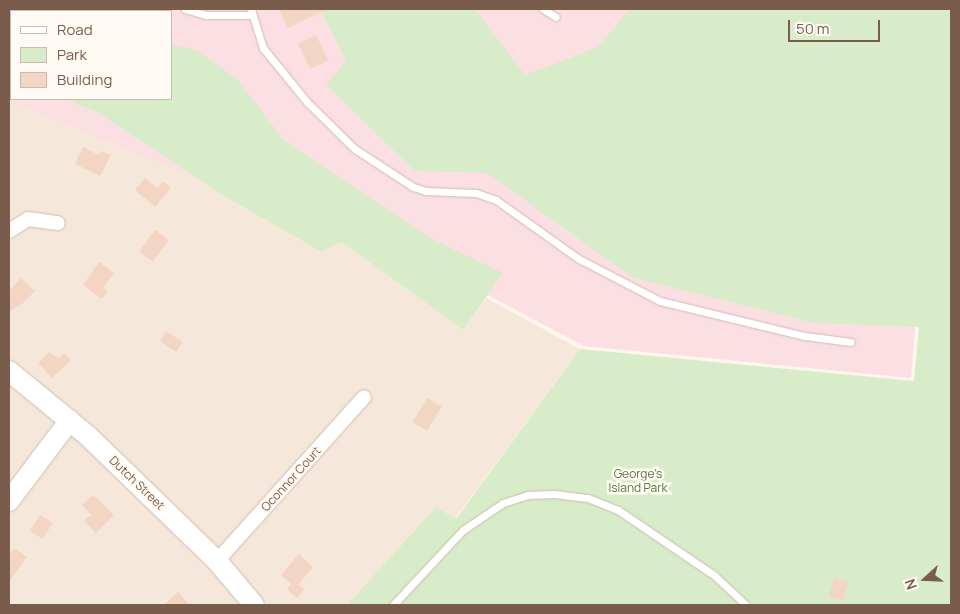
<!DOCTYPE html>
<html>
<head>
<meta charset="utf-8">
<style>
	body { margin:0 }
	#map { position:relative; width:960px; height:614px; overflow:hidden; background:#fdf6ec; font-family:Manrope,sans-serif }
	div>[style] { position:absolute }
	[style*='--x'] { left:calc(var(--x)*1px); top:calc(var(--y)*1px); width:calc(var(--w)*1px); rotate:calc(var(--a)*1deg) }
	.residential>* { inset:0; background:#f5e8da }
	.medical>* { inset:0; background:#fbdfe3 }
	.green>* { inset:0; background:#d8ecc9 }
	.building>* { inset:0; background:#f3d5c3; transform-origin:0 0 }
	.roads { filter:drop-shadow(0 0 1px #d1beb0) drop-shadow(0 0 1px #d1beb0) }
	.lane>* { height:7px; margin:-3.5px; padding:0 3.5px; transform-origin:3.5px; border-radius:3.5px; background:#fff }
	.street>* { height:14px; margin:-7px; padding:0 7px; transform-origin:7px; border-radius:7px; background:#fff }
	.secondary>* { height:20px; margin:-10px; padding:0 10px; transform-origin:10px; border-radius:10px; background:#fff }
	span { translate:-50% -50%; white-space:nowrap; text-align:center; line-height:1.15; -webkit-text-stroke:5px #fffaf3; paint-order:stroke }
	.park-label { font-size:12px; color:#537a41 }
	.street-label { font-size:12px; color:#7a5c4d }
	.frame { position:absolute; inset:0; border:10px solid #7a5c4d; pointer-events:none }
	.legend { position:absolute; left:10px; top:10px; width:162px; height:90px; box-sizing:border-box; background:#fffaf3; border:1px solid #cabbb1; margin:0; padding:6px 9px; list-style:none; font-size:15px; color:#7a5c4d }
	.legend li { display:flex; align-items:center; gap:10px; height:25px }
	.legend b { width:25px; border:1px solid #cabbb1 }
	.north { position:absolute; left:900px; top:554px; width:50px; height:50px; -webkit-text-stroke:4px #fffaf3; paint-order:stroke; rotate:250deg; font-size:14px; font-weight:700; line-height:20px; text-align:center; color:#7a5c4d }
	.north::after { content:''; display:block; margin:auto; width:18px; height:22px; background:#7a5c4d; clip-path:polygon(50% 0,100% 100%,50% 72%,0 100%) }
	.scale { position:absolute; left:788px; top:20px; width:92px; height:22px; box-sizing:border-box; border:2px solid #7a5c4d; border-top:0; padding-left:6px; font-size:15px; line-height:18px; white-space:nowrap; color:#7a5c4d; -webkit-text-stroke:4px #fffaf3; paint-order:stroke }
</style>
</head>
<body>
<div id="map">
	<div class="residential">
		<i style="clip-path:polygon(9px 74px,11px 99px,95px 111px,224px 196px,321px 252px,342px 242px,463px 330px,486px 298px,580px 349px,455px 519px,436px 508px,347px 605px,9px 605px)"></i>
	</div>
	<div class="medical">
		<i style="clip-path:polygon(evenodd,9px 9px,951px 9px,938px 40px,911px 378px,584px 346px,488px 295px,444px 287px,228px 191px,9px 101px,9px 9px,11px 11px,171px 11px,171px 99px,11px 99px,11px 11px)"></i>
	</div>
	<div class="green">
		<i style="clip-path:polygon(9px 9px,37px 11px,11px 11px,11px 75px)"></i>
		<i style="clip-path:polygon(320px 9px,475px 9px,525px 75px,598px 47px,630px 9px,951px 9px,951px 605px,347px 605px,436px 507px,456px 519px,580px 349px,914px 381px,919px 327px,814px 323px,633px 278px,487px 173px,415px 171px,326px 85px,346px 61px)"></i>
		<i style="clip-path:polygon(171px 45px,196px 50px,236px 78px,283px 139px,430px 238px,503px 273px,463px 330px,342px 242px,321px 252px,224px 196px,95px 111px,66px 99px,171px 99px)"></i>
	</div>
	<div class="building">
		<i style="clip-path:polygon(279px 9px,327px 9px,288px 28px)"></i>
		<i style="left:316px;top:35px;width:28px;height:20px;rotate:64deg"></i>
		<i style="clip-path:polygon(83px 147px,99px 155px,101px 151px,111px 155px,100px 176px,75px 164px)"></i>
		<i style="clip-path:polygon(145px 178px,157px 188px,163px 181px,171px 188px,155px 207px,135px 190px)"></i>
		<i style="left:155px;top:230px;width:17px;height:27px;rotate:36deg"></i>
		<i style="clip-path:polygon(99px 262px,114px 273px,103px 288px,108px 291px,102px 299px,83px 285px)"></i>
		<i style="clip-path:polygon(21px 278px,35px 291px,22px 304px,9px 312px,9px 291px)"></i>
		<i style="left:166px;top:331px;width:20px;height:12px;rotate:33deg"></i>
		<i style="clip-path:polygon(49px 352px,59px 358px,64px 353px,71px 360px,52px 378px,38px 363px)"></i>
		<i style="left:427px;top:398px;width:17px;height:28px;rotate:31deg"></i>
		<i style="clip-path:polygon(91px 496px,96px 497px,114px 515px,96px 533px,84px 521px,91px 515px,82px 505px)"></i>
		<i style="left:40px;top:515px;width:15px;height:19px;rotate:32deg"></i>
		<i style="clip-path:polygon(14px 548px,27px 557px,9px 582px,9px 556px)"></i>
		<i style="clip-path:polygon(299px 554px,313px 567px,298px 585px,304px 589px,297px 598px,287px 589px,291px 584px,281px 575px)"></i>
		<i style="left:834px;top:578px;width:15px;height:19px;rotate:16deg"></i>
		<i style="clip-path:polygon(178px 592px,190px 605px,164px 605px)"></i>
	</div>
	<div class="roads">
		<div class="lane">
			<i style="--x:185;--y:9;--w:22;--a:16"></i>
			<i style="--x:206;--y:15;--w:45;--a:0"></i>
			<i style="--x:251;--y:9;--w:41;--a:72.9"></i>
			<i style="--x:263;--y:48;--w:70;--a:50.8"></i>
			<i style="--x:307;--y:102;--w:67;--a:44.4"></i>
			<i style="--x:355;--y:149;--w:69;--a:33.2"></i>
			<i style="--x:413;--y:187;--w:14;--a:17"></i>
			<i style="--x:426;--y:191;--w:50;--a:2.3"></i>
			<i style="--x:476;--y:193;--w:21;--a:19"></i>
			<i style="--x:496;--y:200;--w:102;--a:35.4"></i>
			<i style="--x:579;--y:259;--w:91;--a:27.4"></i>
			<i style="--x:660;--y:301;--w:149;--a:13.6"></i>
			<i style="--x:805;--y:336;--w:46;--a:7.4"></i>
			<i style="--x:543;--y:9;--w:15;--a:32"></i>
			<i style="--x:393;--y:605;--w:103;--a:-47"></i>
			<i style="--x:463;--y:530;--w:48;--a:-34"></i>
			<i style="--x:503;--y:503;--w:26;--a:-18"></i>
			<i style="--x:528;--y:495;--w:26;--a:-2"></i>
			<i style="--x:554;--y:494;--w:34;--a:7"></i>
			<i style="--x:588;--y:498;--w:32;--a:22"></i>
			<i style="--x:618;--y:510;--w:117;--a:34.2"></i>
			<i style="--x:715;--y:576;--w:42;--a:43.1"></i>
		</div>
		<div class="street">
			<i style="--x:9;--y:231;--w:22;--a:-32"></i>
			<i style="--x:28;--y:219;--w:30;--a:8"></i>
			<i style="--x:217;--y:561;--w:220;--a:-48.1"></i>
		</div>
		<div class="secondary">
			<i style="--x:9;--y:371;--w:101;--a:39.4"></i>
			<i style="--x:87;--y:435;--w:181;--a:44.1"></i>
			<i style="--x:217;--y:561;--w:57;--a:49.9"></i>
			<i style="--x:9;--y:501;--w:101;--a:-53"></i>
		</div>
	</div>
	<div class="park-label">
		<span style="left:638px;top:481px">George's<br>Island Park</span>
	</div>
	<div class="street-label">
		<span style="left:291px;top:479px;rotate:-48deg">Oconnor Court</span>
		<span style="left:137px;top:483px;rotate:44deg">Dutch Street</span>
	</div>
	<div class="frame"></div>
	<ul class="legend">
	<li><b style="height:6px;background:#fff"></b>Road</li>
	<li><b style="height:14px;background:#d8ecc9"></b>Park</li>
	<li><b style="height:14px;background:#f3d5c3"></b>Building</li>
	</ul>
	<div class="north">N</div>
	<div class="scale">50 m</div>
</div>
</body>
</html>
